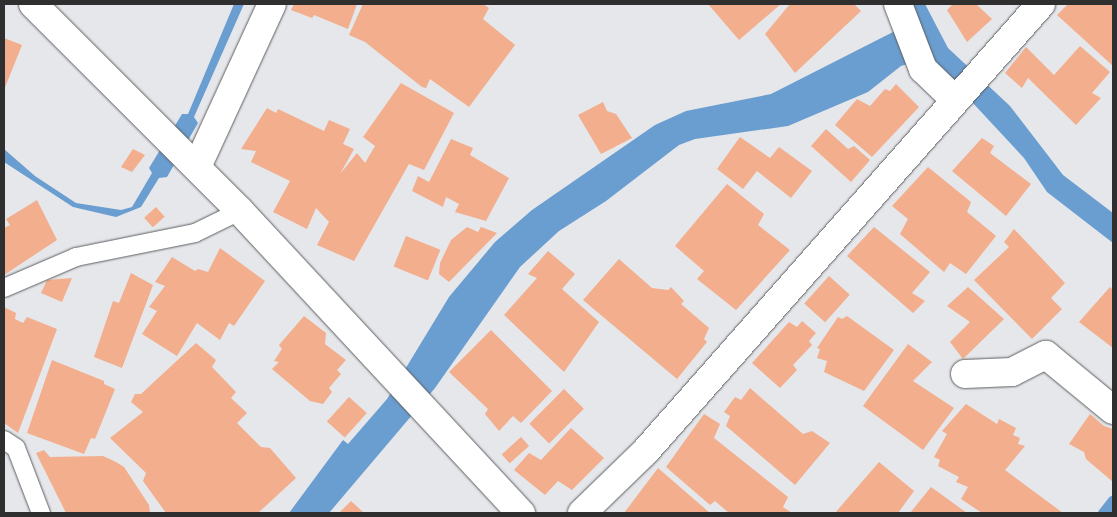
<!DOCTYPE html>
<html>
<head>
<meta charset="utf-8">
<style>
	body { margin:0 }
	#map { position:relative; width:1117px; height:517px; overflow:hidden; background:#e5e7ea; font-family:Overpass,sans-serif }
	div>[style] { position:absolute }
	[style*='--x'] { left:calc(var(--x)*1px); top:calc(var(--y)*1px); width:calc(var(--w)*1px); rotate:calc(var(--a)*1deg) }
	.water>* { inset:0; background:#6b9ed0 }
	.stream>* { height:11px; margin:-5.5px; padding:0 5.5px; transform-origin:5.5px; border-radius:5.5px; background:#6b9ed0 }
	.building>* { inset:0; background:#f2ae8d; transform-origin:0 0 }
	.roads { filter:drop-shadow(0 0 1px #5c5e61) drop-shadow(0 0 1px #5c5e61) }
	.service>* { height:18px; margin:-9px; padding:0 9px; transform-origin:9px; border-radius:9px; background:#fff }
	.minor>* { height:28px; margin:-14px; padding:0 14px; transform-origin:14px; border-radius:14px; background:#fff }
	span { translate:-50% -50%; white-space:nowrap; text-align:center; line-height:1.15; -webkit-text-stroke:5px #f3f4f8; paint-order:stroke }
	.frame { position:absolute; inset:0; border:5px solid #2f2f30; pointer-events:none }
</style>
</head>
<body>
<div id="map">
	<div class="water">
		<i style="clip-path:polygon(234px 4px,244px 4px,194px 117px,198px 123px,167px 177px,159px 178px,141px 207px,116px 217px,73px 207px,4px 162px,4px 149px,35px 176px,76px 203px,121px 210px,132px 207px,152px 173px,149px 168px,182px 114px,188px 114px)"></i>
		<i style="clip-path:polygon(909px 4px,925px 4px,948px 48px,1010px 106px,1063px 175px,1113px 213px,1113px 243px,1047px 192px,1024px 158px,930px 57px,901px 66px,868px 92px,788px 126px,695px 139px,679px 145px,606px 201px,559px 231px,520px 267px,435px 388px,329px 513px,289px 513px,343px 440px,348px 444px,387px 399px,449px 297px,495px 242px,532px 210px,655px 125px,686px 111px,771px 94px,893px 32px,909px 31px)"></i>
	</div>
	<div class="stream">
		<i style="--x:1103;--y:513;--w:16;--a:-52"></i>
	</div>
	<div class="building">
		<i style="clip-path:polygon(294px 4px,357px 4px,348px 29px,314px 15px,312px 18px,291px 10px)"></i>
		<i style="clip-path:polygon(363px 4px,483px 4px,489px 8px,483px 19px,515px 45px,469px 107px,430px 79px,426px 88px,422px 87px,365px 42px,349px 35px)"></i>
		<i style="clip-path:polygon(708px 4px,781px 4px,739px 40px)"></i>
		<i style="clip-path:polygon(790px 4px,854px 4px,861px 11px,795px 73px,765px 34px)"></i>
		<i style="clip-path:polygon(953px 4px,976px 4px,992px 19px,967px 42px,947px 10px)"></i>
		<i style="clip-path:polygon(1068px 4px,1113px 4px,1113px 66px,1057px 15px)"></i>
		<i style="clip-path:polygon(4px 38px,22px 45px,4px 90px)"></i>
		<i style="clip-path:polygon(1080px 46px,1110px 72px,1092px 93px,1101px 98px,1076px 125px,1028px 78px,1022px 88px,1005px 73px,1026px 47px,1054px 75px)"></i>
		<i style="clip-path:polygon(401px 83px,454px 113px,424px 170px,409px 164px,354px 261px,317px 245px,329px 222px,316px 208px,307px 229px,273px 212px,290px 181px,251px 162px,256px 151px,241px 149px,267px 108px,276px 113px,278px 109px,324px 131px,329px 120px,350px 129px,343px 144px,354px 149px,340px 174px,357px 153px,365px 163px,375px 146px,363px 137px)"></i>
		<i style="clip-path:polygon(896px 84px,919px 107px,872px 157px,835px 125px,857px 99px,870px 106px,885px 89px,890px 91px)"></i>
		<i style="clip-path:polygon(603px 102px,607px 111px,616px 114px,632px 138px,601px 154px,578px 115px)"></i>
		<i style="clip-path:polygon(826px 129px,848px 149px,854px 146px,870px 160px,851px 182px,811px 146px)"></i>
		<i style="clip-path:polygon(740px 137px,770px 158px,779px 147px,812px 171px,791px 198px,757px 171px,743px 189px,717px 169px)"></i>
		<i style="clip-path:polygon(982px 138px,994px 146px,990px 153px,1031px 184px,1006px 216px,952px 171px)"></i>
		<i style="clip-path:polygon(451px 139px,473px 148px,470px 155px,509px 178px,486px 221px,455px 212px,459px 204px,446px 197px,443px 207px,412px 191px,418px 176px,429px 182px)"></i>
		<i style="clip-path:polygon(133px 149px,145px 155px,132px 172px,121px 167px)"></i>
		<i style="clip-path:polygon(928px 167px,971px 202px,967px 212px,996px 236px,966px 274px,950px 263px,944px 272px,900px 234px,908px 219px,892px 206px)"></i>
		<i style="clip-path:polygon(727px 184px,764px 214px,758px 225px,790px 250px,736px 310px,697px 279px,704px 271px,675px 246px)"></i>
		<i style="clip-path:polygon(37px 200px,57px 240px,4px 275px,4px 228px,10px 225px,6px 219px)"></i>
		<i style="left:156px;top:207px;width:13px;height:16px;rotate:48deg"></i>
		<i style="clip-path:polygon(467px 227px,478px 232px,481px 227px,497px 233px,449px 282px,439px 274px,440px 263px,451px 240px)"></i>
		<i style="clip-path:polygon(874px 227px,930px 272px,912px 293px,925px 301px,913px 313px,847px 256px)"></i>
		<i style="clip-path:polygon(1014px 229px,1065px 283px,1051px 298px,1062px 309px,1032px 339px,974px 280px,1009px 247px,1004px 242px)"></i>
		<i style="left:406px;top:236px;width:37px;height:33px;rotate:22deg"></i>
		<i style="clip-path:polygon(220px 248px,265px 281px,234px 326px,229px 323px,220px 340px,197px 323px,177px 356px,142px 334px,157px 311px,149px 307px,165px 286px,155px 282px,172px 257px,195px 271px,198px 269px,208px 272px)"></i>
		<i style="clip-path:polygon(548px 251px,575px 274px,562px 289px,599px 322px,564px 372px,504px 315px,537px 278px,528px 274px)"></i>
		<i style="clip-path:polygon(619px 259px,652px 288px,668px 290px,671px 287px,684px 301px,681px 304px,709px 328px,704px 339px,707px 342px,677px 379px,583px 300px)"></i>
		<i style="clip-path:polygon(131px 273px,153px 285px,122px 368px,94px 357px,113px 301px,119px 303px)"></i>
		<i style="left:829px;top:276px;width:28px;height:37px;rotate:42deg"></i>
		<i style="clip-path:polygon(72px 278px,62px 302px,41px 293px,47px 280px)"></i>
		<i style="clip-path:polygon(968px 287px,1004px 319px,963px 359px,950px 342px,970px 322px,947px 306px)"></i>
		<i style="clip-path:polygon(1110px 287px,1113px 290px,1113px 348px,1079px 322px)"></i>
		<i style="clip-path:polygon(4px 307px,16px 313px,15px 319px,23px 323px,27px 317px,57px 329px,18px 433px,4px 423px)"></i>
		<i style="clip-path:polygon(304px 316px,326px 333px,325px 344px,346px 360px,337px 370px,341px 374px,329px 388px,332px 392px,323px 404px,310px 401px,272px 369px,279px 362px,274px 361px,282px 349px,279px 345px)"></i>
		<i style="clip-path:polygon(847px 316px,894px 350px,864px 391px,824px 372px,827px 361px,817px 358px,820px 349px,817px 348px,838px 317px,842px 319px)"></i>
		<i style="clip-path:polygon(802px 321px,816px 333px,809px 341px,812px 345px,793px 365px,797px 370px,780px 388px,752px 363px,789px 322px,797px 327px)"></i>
		<i style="clip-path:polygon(491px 330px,552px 391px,521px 423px,513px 416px,499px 431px,485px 414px,488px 409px,449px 372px)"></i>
		<i style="clip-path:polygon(196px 343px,216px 360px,212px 367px,236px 392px,231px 398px,247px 413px,237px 423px,261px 447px,270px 448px,296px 478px,258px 513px,166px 513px,143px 481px,146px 473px,110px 438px,143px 412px,131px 402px,135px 394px,141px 394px)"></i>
		<i style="clip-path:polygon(908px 344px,932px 362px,913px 381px,954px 408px,923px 450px,863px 406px)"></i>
		<i style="clip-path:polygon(52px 360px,104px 381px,104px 384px,115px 389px,95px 439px,91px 438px,84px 454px,27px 433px)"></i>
		<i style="clip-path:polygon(750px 388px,803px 434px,812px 431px,830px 443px,795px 485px,726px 426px,730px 416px,724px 412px,735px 397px,741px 400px)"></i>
		<i style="left:564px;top:389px;width:28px;height:49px;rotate:45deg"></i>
		<i style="left:349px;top:397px;width:24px;height:33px;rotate:42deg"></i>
		<i style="clip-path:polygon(966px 404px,997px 424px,999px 419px,1016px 428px,1013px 435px,1020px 438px,1018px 444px,1025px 446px,1005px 470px,1063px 513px,982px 513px,961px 499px,968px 487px,956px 482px,959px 477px,938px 466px,940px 460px,934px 457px,947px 434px,942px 431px)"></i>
		<i style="clip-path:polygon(704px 414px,720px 424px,714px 438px,788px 497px,783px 507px,792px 513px,729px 513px,715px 501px,710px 505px,666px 467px)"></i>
		<i style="clip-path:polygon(1090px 414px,1104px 426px,1113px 429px,1113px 482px,1086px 459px,1084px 452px,1069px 444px)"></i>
		<i style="clip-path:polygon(571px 428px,604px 458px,572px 490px,558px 481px,545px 495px,514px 470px,529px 453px,541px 460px)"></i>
		<i style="left:521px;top:437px;width:12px;height:26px;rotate:48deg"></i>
		<i style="clip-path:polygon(44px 450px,50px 457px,103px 456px,116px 462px,124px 467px,149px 505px,150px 513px,66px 513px,36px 453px)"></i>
		<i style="clip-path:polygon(879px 462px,914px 491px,898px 513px,835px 513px)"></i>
		<i style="clip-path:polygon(658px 468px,710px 513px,624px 513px)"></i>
		<i style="clip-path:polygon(931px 487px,967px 513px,910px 513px)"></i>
		<i style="clip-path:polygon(351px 501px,364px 513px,339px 513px)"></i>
	</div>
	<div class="roads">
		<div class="service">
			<i style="--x:4;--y:288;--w:78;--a:-23.3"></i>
			<i style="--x:76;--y:257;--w:121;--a:-11.4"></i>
			<i style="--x:195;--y:233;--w:50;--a:-26.1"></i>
			<i style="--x:4;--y:440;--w:14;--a:34"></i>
			<i style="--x:16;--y:448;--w:70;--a:69"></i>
		</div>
		<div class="minor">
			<i style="--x:33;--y:4;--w:293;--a:45"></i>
			<i style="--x:240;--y:211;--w:413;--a:47.1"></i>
			<i style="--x:898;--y:4;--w:70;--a:69"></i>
			<i style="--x:923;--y:69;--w:45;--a:44.1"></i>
			<i style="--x:197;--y:167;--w:179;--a:-65.3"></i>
			<i style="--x:965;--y:374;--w:47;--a:-2.4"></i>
			<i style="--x:1012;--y:372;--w:38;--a:-27"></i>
			<i style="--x:1046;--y:355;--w:87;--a:39.4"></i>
			<i style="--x:582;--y:513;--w:88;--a:-44.1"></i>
			<i style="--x:645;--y:452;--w:598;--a:-48.53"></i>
		</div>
	</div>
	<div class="frame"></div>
</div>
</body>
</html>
